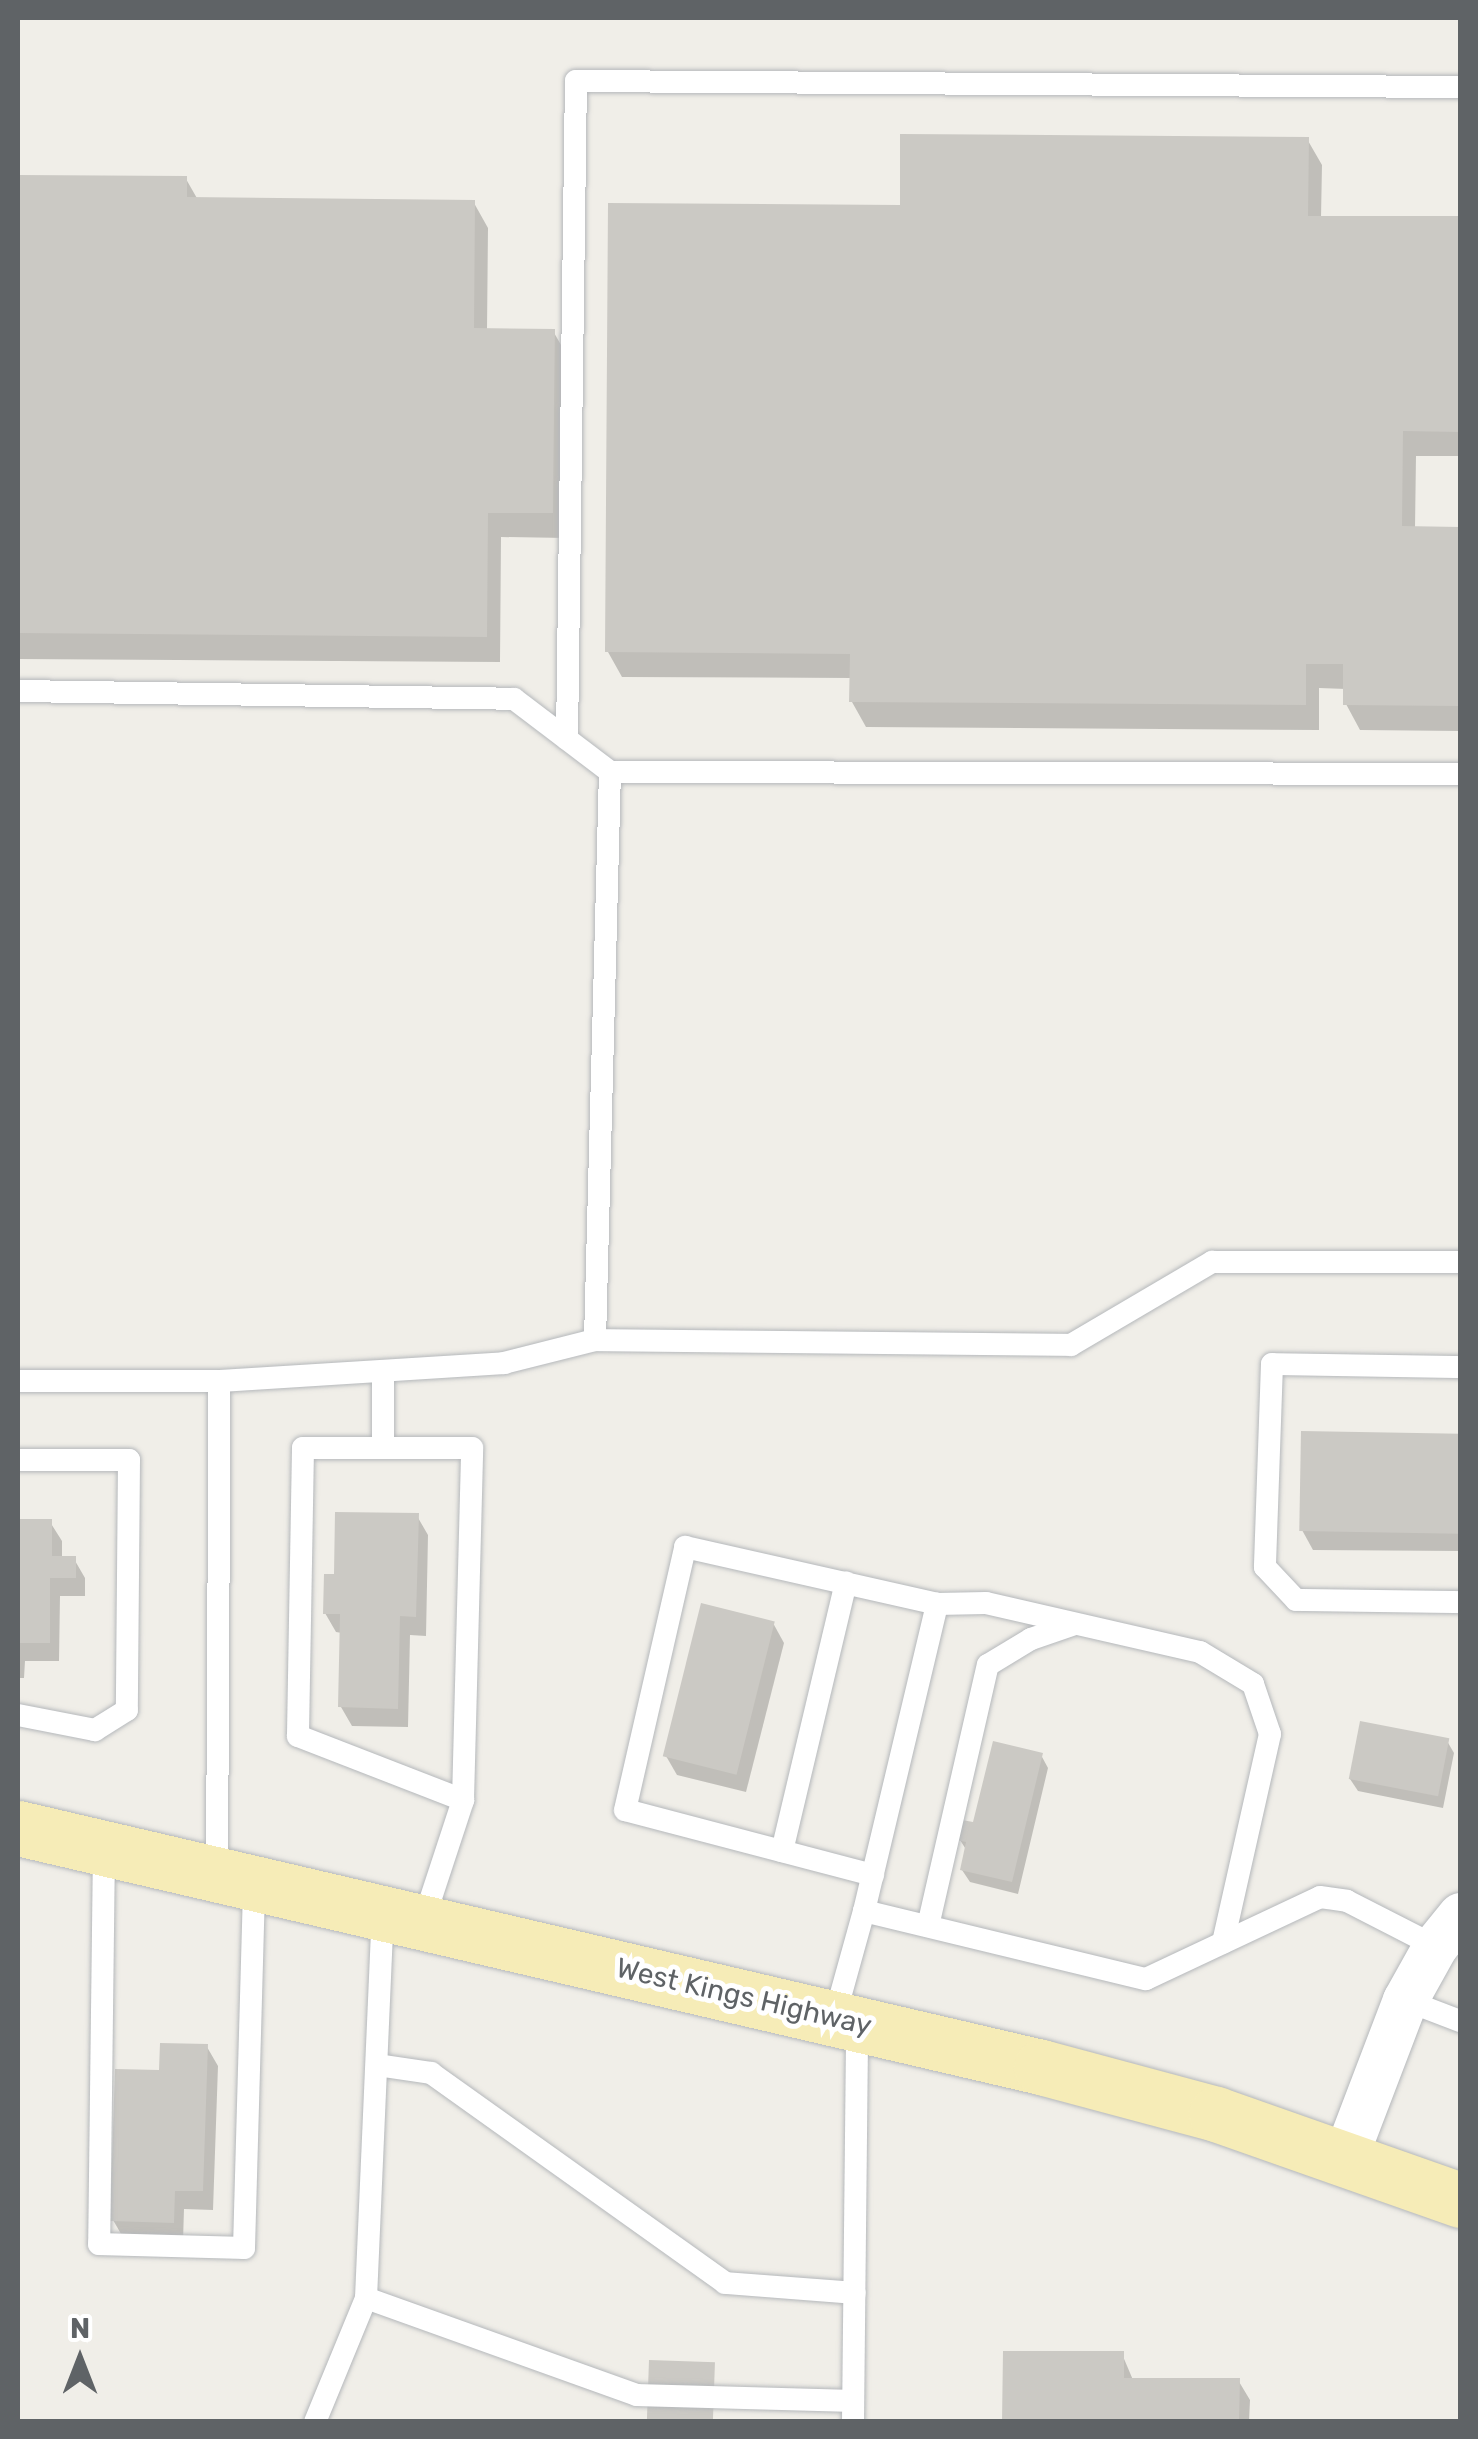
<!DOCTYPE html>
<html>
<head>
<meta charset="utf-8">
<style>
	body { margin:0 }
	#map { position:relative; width:1478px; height:2439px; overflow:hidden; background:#f0eee8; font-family:Rubik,sans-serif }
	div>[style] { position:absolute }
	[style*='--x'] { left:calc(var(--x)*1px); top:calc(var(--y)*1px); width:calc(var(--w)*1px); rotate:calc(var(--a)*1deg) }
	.shadow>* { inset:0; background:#0003 }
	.building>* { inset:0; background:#cbc9c4; transform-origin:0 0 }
	.roads { filter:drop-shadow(0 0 2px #b5b8bb) drop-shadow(0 0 2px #b5b8bb) }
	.service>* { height:22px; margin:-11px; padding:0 11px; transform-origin:11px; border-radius:11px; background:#fff }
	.minor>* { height:45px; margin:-22.5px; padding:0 22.5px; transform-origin:22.5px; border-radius:22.5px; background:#fff }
	.primary>* { height:55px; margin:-27.5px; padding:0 27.5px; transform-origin:27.5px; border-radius:27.5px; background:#f6ecb7 }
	span { translate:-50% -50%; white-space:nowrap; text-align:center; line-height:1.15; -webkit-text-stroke:10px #fff; paint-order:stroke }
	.street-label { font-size:28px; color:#5f6366 }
	.frame { position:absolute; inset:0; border:20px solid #5f6366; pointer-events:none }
	.north { position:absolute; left:30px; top:2309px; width:100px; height:100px; -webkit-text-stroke:8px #fff; paint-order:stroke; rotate:0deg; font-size:28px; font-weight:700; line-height:40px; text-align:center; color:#5f6366 }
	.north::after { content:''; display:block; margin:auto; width:35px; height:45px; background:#5f6366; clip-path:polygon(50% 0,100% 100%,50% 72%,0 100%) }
</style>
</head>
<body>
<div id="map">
	<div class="shadow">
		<i style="clip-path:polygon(1307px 139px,1322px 165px,1321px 218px,1460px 219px,1460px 456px,1416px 456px,1415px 529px,1460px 529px,1460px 731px,1360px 730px,1346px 704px,1346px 689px,1319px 688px,1319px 730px,866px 727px,852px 702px,852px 678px,622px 677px,608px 652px,902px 208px)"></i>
		<i style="clip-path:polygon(18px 178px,186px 179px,198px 200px,474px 203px,488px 228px,487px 331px,553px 331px,568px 357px,566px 538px,501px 537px,500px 662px,18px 659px)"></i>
		<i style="clip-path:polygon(1303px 1433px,1460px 1436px,1460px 1551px,1313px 1550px,1302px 1530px)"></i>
		<i style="clip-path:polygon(417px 1516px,428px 1535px,426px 1636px,410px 1635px,408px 1727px,352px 1726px,341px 1707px,342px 1633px,336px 1632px,325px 1613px,336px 1576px)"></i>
		<i style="clip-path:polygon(18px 1522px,50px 1522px,62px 1541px,62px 1559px,74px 1559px,85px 1578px,85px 1596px,60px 1596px,59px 1661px,25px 1661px,24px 1678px,18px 1678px)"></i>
		<i style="clip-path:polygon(773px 1623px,784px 1643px,746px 1792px,677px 1775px,666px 1756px)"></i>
		<i style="clip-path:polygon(1447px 1741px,1454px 1753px,1443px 1808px,1358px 1791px,1350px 1779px)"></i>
		<i style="clip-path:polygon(1041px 1755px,1048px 1768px,1018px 1894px,970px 1882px,962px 1870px,967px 1851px,960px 1840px)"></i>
		<i style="clip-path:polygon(207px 2047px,218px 2066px,213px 2210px,184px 2209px,183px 2241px,124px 2239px,113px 2220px,162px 2073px)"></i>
		<i style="clip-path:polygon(1122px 2354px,1133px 2380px,1238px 2380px,1250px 2400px,1249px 2422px,1005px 2422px)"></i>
	</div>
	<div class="building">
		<i style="clip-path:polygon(900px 134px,1309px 137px,1308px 216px,1460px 216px,1460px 432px,1403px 431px,1402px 526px,1460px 527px,1460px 706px,1343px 705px,1343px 664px,1306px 664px,1306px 705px,849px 702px,850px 654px,605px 652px,608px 203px,900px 205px)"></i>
		<i style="clip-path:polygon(18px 175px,187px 176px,187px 197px,475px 200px,474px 328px,555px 329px,553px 513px,488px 513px,487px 637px,18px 633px)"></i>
		<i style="left:1301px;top:1431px;width:159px;height:100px;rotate:1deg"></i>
		<i style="clip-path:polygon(335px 1512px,419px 1513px,416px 1617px,400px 1616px,398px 1709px,338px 1707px,340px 1614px,323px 1614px,324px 1574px,334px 1574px)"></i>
		<i style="clip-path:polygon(18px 1519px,52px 1519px,52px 1556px,76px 1556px,76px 1578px,50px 1578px,50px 1643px,18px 1643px)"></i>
		<i style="left:701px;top:1603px;width:76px;height:158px;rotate:14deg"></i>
		<i style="left:1360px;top:1721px;width:91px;height:59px;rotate:11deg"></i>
		<i style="clip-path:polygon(993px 1741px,1043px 1753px,1012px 1882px,960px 1870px,966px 1842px,957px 1840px,962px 1820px,973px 1822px)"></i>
		<i style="clip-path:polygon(160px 2043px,208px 2044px,203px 2191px,175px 2191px,174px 2223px,110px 2221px,115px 2069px,159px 2070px)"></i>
		<i style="clip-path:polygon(1003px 2351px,1124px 2351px,1124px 2378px,1240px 2378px,1239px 2422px,1002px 2422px)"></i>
		<i style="left:649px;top:2360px;width:66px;height:62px;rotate:2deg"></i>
	</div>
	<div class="roads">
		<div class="service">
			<i style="--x:18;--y:691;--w:496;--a:0.9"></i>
			<i style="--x:514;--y:699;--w:121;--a:37.2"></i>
			<i style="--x:610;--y:772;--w:850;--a:0.13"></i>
			<i style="--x:567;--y:739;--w:658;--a:-89.22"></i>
			<i style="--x:576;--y:81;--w:884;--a:0.39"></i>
			<i style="--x:595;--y:1340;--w:568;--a:-88.49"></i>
			<i style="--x:1460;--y:1367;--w:188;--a:-179.1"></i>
			<i style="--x:1272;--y:1364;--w:203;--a:92"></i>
			<i style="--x:1265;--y:1567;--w:45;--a:46.8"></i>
			<i style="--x:1296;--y:1600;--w:164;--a:0.7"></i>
			<i style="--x:383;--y:1371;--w:77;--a:90"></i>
			<i style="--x:18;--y:1381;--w:202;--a:0"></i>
			<i style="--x:220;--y:1381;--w:285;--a:-3.6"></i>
			<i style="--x:504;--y:1363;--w:94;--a:-14.2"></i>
			<i style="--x:595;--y:1340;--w:476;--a:0.6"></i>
			<i style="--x:1071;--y:1345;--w:164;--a:-30.5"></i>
			<i style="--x:1212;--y:1262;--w:248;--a:0"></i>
			<i style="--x:18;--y:1460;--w:111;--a:0"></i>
			<i style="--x:129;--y:1460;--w:250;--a:90.5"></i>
			<i style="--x:127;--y:1710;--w:38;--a:148"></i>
			<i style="--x:95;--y:1730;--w:78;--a:-169"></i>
			<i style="--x:104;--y:1848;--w:396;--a:90.7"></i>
			<i style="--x:99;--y:2244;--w:145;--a:1.6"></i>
			<i style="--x:244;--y:2248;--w:365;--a:-88.4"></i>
			<i style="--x:782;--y:1851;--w:276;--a:-76.6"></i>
			<i style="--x:217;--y:1873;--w:492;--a:-89.7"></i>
			<i style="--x:873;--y:1875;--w:256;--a:-165.3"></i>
			<i style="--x:625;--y:1810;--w:270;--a:-77.1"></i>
			<i style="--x:685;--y:1547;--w:258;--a:12.7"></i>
			<i style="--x:937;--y:1604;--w:49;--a:-1.2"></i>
			<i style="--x:986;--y:1603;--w:220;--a:12.9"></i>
			<i style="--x:1200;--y:1652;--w:62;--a:31.1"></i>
			<i style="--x:1253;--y:1684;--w:53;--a:71.2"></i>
			<i style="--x:1270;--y:1734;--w:214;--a:102.7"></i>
			<i style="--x:864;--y:1911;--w:316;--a:-76.6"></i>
			<i style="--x:423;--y:1922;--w:128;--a:-71.8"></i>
			<i style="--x:463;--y:1800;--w:352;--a:-88.5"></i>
			<i style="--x:472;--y:1448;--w:169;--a:180"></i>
			<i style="--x:303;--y:1448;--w:288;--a:91"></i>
			<i style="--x:298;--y:1736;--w:177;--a:21.2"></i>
			<i style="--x:928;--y:1926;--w:268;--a:-77.1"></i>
			<i style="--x:988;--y:1665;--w:50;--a:-31.2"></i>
			<i style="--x:1031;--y:1639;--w:46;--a:-18.8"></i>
			<i style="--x:1405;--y:2000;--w:59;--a:20.9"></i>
			<i style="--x:834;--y:2019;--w:112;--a:-74.5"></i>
			<i style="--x:864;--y:1911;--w:290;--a:13.6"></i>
			<i style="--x:1146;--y:1979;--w:192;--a:-25.2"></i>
			<i style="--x:1320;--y:1897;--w:27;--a:8"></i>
			<i style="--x:1347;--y:1901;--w:99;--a:27.1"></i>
			<i style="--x:377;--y:2065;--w:55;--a:8.4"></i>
			<i style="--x:431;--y:2073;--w:361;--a:35.5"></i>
			<i style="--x:725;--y:2283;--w:130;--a:4.4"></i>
			<i style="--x:366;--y:2298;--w:288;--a:19.7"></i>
			<i style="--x:637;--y:2395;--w:216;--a:1.6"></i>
			<i style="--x:315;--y:2422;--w:134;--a:-67.6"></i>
			<i style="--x:366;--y:2298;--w:386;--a:-87.5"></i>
			<i style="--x:853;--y:2422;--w:398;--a:-89.4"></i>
		</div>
		<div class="minor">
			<i style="--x:1345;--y:2157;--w:168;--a:-69.1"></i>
			<i style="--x:1405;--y:2000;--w:62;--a:-60.9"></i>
			<i style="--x:1435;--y:1946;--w:40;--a:-51"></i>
		</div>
		<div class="primary">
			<i style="--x:18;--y:1828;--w:1051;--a:13.15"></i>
			<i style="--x:1041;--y:2067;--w:181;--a:15"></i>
			<i style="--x:1216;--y:2114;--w:259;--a:19.4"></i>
		</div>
	</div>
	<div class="street-label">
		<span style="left:744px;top:1997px;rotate:13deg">West Kings Highway</span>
	</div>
	<div class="frame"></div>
	<div class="north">N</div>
</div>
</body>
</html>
